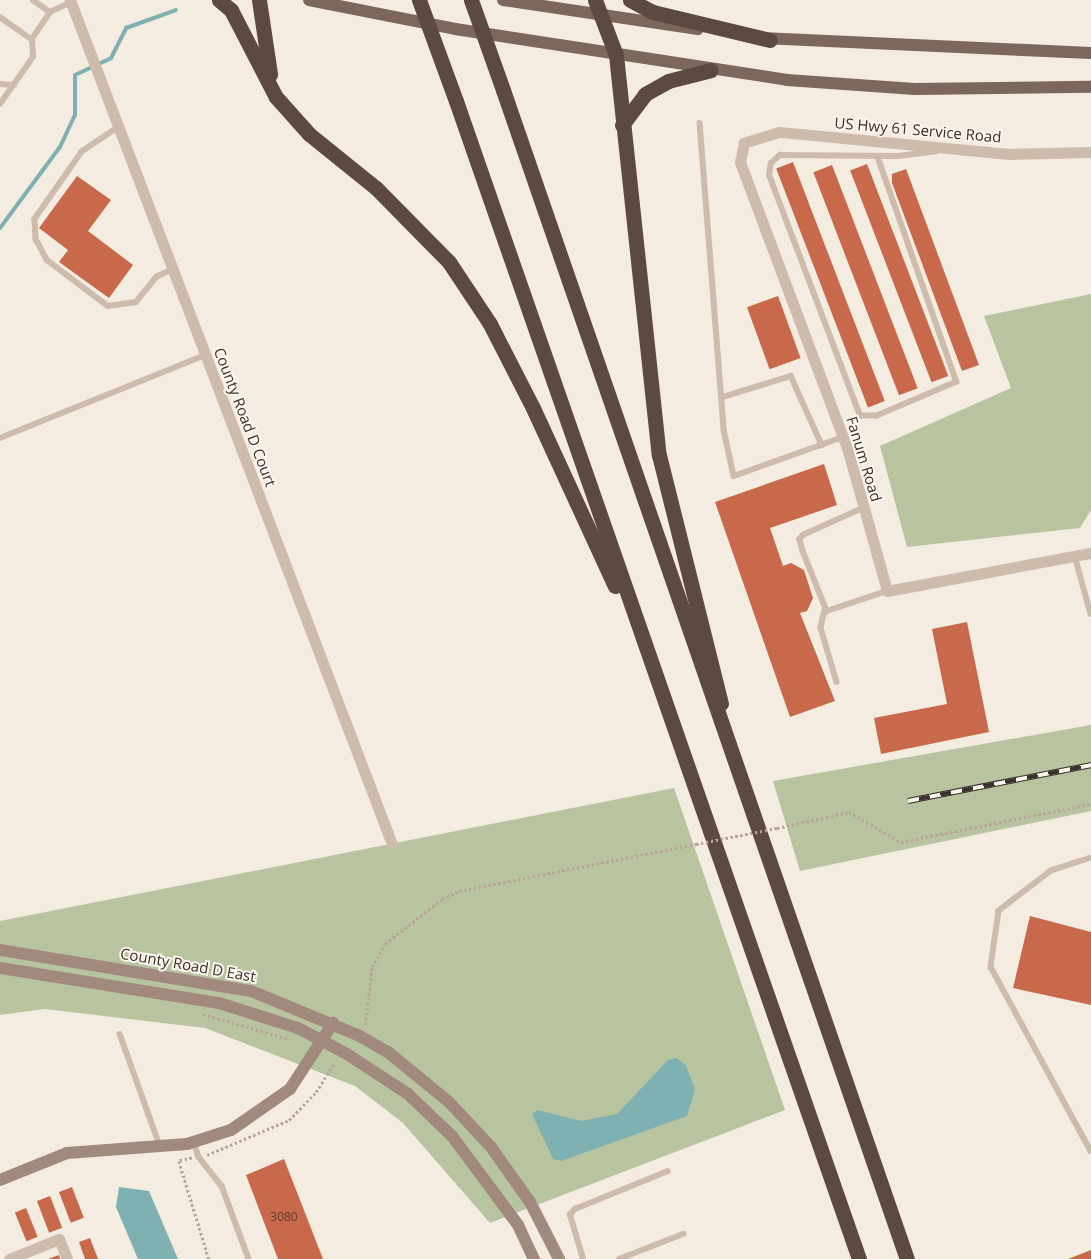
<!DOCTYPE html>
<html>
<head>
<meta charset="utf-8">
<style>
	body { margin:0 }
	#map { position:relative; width:1091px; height:1259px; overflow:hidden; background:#f4ebe1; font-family:"Open Sans",sans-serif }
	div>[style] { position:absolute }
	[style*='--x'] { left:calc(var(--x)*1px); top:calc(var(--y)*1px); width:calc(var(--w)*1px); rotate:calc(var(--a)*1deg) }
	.green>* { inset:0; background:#b8c4a0 }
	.water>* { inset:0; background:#7fb0b2 }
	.stream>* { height:4px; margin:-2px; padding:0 2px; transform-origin:2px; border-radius:2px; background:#7fb0b2 }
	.building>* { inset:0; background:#c8694b; transform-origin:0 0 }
	.path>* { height:2.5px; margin-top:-1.25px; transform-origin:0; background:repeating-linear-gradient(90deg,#b9a596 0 2.5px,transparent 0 5px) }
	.lane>* { height:5.5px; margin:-2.75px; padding:0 2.75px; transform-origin:2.75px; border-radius:2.75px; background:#cdbbac }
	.street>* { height:11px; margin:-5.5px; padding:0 5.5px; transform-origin:5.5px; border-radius:5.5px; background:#cdbbac }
	.secondary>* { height:12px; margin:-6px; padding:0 6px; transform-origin:6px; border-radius:6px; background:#a18a7d }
	.primary>* { height:12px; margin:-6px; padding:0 6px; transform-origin:6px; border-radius:6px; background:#7d675c }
	.highway>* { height:15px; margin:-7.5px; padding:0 7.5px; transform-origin:7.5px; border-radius:7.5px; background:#5c4a42 }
	.rail>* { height:5.5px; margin-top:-2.75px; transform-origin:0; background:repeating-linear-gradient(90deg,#fbf5ee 0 11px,#3b302b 0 22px); box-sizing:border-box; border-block:1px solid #3b302b }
	.path-bridge>* { height:2.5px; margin-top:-1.25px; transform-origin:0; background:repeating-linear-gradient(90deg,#b9a596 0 2.5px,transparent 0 5px) }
	.highway-bridge>* { height:15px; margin:-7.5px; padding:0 7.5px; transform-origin:7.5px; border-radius:7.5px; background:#5c4a42 }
	span { translate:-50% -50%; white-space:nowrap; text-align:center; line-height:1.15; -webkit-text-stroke:4px #fbf5ee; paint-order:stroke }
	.number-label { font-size:12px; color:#5e3e33 }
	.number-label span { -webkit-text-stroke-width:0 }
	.street-label { font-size:15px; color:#3b302b }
</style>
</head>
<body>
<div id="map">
	<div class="green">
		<i style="clip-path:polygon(1091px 294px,1091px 510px,1080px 528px,907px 547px,880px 446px,1011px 388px,984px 316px)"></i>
		<i style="clip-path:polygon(1091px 725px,1091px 811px,800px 871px,773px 781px)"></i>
		<i style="clip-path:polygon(674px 788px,785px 1110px,490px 1223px,403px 1123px,355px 1086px,205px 1028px,45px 1009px,0 1015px,0 921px)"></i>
	</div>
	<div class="water">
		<i style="clip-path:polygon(676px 1058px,686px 1065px,695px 1090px,687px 1116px,561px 1161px,553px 1159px,532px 1114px,537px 1110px,581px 1121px,617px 1114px,668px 1060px)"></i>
		<i style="clip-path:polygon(119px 1187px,149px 1191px,178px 1259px,138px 1259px,116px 1207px)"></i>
	</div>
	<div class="stream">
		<i style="--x:0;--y:228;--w:101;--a:-53.5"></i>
		<i style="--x:60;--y:147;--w:35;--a:-65"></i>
		<i style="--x:75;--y:115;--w:40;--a:-90"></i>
		<i style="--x:75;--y:75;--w:40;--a:-25"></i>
		<i style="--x:111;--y:58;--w:34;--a:-63"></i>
		<i style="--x:126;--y:28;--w:53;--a:-19.8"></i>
	</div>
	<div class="building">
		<i style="left:793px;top:162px;width:256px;height:18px;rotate:69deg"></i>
		<i style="left:867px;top:164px;width:227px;height:18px;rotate:69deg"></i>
		<i style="left:832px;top:165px;width:239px;height:20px;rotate:69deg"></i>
		<i style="clip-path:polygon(906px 169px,979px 365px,962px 371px,892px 183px,892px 174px)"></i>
		<i style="clip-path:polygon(77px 176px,111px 200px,88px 231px,133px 265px,109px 298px,59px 262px,68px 250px,39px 228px)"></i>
		<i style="left:778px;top:296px;width:66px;height:33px;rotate:70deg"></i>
		<i style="clip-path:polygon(824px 464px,837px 505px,770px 528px,783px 566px,791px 563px,804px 570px,813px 598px,807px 611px,800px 613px,835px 701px,790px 717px,715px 502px)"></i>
		<i style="clip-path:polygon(967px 622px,989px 732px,881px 754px,874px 718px,947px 704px,932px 629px)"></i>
		<i style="clip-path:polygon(1030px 916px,1091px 932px,1091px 1005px,1013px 988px)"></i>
		<i style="clip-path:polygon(284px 1159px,323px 1259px,278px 1259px,246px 1175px)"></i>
		<i style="left:72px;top:1187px;width:33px;height:14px;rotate:69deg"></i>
		<i style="left:50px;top:1196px;width:34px;height:14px;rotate:69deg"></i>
		<i style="left:26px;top:1208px;width:31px;height:12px;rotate:68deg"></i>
		<i style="clip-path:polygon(90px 1238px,98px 1259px,85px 1259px,79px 1242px)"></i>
		<i style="clip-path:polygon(1091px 1250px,1091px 1259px,1068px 1259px)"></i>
		<i style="clip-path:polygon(59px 1255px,60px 1259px,48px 1259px)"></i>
	</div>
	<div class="path">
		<i style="--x:777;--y:828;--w:74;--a:-12.5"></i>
		<i style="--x:849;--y:812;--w:60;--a:30"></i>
		<i style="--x:901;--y:842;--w:194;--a:-11.3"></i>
		<i style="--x:203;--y:1014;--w:90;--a:16.2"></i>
		<i style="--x:365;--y:1025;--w:58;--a:-83.1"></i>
		<i style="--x:372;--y:967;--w:26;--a:-61"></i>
		<i style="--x:385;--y:944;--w:73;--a:-38.3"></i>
		<i style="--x:442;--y:899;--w:19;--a:-25"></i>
		<i style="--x:459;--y:891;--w:242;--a:-11.2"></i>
		<i style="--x:207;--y:1155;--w:89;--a:-23.1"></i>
		<i style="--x:289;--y:1120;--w:39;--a:-46"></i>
		<i style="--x:316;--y:1092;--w:34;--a:-58"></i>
		<i style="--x:192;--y:1158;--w:13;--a:167"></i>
		<i style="--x:179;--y:1161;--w:102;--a:73"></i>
	</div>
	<div class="lane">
		<i style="--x:33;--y:0;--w:21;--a:35"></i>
		<i style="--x:0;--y:17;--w:39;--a:35"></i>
		<i style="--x:0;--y:84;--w:14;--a:4"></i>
		<i style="--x:0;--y:104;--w:57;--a:-54.9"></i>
		<i style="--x:33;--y:57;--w:18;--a:-93"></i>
		<i style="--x:32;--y:39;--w:32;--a:-56"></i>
		<i style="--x:50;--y:12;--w:23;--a:-25"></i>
		<i style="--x:700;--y:123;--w:308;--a:85.5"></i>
		<i style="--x:724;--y:430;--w:47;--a:77.7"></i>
		<i style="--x:734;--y:476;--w:116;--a:-19.7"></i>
		<i style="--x:119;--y:127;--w:45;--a:146"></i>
		<i style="--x:82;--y:152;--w:82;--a:125"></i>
		<i style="--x:35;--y:219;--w:20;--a:87"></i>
		<i style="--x:36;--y:239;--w:24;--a:62"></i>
		<i style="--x:47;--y:260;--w:76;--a:37"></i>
		<i style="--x:108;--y:306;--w:28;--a:-8"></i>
		<i style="--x:136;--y:302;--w:32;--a:-51"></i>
		<i style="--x:156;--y:277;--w:19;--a:-25"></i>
		<i style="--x:878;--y:157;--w:238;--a:70.7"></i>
		<i style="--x:957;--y:382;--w:87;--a:157"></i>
		<i style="--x:877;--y:416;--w:17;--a:180"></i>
		<i style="--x:860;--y:416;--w:237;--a:-110.7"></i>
		<i style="--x:776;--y:194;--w:20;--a:-110"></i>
		<i style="--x:769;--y:175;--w:12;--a:-81"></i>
		<i style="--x:771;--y:163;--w:12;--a:-42"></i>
		<i style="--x:780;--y:155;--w:118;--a:0.5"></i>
		<i style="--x:898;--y:156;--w:38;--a:-7"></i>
		<i style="--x:723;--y:397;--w:71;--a:-17.2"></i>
		<i style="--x:791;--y:376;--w:76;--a:65.8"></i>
		<i style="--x:0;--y:438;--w:221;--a:-22"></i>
		<i style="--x:864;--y:508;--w:66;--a:155.8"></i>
		<i style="--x:804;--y:535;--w:6;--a:135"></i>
		<i style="--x:800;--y:539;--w:12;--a:76"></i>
		<i style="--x:803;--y:551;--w:65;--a:68.2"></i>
		<i style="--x:827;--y:611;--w:63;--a:-18.4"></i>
		<i style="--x:1075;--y:556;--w:60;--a:74.6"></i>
		<i style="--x:825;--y:610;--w:18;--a:103"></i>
		<i style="--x:821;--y:628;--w:56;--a:73.5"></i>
		<i style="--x:1091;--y:858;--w:42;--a:162"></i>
		<i style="--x:1051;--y:871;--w:66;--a:142.4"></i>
		<i style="--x:999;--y:911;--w:57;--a:98.1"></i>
		<i style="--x:991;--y:967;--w:209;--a:61.5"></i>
		<i style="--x:120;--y:1034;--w:119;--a:70.3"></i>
		<i style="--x:194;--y:1142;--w:16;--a:72"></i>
		<i style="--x:199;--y:1157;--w:37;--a:52"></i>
		<i style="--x:222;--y:1186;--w:78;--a:69.7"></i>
		<i style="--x:583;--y:1259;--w:46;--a:-106.5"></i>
		<i style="--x:570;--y:1215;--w:8;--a:-50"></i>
		<i style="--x:575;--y:1209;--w:100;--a:-22.2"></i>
		<i style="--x:619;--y:1259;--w:69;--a:-21.3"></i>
	</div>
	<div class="street">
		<i style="--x:70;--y:0;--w:903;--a:69.12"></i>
		<i style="--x:1091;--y:152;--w:82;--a:178.6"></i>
		<i style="--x:1009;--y:154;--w:231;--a:-174.5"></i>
		<i style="--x:779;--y:132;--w:37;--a:163"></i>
		<i style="--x:744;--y:143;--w:19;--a:102"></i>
		<i style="--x:740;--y:162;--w:309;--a:69.5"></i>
		<i style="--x:848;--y:451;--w:145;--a:74.4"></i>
		<i style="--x:887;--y:591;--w:208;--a:-10.6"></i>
		<i style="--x:9;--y:1259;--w:54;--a:-21.8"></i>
		<i style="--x:59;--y:1239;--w:22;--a:68"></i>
	</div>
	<div class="secondary">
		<i style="--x:0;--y:950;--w:254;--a:9.3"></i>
		<i style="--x:251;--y:991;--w:116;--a:22.4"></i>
		<i style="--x:358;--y:1035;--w:34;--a:30"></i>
		<i style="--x:388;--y:1052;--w:79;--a:39.3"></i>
		<i style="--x:449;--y:1102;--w:62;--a:47"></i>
		<i style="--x:491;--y:1147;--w:67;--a:54.7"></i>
		<i style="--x:530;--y:1202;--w:64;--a:63"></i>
		<i style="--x:0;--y:968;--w:222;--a:9.1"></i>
		<i style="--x:219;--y:1003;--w:83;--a:17.6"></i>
		<i style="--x:298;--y:1028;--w:55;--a:28"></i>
		<i style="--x:347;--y:1054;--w:73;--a:33.3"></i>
		<i style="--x:408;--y:1094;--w:61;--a:43.7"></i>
		<i style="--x:452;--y:1136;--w:111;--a:53.4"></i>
		<i style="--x:518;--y:1225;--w:38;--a:65"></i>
		<i style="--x:0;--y:1180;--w:72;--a:-21.9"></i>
		<i style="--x:67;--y:1153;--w:120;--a:-4.3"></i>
		<i style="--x:187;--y:1144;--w:46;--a:-17.7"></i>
		<i style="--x:231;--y:1130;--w:72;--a:-34.8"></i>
		<i style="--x:290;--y:1089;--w:79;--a:-56.9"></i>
	</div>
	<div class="primary">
		<i style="--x:309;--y:0;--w:149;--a:11.2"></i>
		<i style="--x:455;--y:29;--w:336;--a:8.7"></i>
		<i style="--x:787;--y:80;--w:128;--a:4"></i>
		<i style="--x:915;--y:89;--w:176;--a:-0.7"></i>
		<i style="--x:503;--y:0;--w:197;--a:8.5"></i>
		<i style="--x:760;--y:38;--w:331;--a:2.6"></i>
	</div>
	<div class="highway">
		<i style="--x:219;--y:0;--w:16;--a:40"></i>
		<i style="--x:231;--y:10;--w:98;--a:62.7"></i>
		<i style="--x:276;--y:97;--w:50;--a:48.3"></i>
		<i style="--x:309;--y:134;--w:86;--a:38.9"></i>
		<i style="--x:376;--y:188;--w:104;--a:45.4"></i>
		<i style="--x:449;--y:262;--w:74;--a:56.5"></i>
		<i style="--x:490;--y:324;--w:94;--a:62.9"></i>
		<i style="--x:533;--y:408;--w:196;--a:65.3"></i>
		<i style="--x:259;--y:0;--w:75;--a:81.5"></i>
		<i style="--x:595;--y:0;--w:59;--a:69.1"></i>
		<i style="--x:616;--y:55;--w:402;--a:83.9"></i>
		<i style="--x:659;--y:455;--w:256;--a:76"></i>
		<i style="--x:630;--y:0;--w:26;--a:28"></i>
		<i style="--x:653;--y:12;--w:120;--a:13.5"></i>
		<i style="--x:503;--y:90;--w:1237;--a:70.94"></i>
		<i style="--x:456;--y:101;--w:1226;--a:70.81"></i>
		<i style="--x:622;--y:125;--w:39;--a:-53"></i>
		<i style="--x:645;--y:94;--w:26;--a:-29"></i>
		<i style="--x:668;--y:81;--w:44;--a:-14.3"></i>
	</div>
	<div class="rail">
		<i style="--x:908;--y:801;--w:187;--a:-11.1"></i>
	</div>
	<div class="path-bridge">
		<i style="--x:696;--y:844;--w:83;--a:-11.2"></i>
	</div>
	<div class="highway-bridge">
		<i style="--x:419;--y:0;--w:108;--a:69.9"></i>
		<i style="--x:471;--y:0;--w:96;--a:70.4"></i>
	</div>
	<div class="number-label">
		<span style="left:284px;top:1217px">3080</span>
	</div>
	<div class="street-label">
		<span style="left:918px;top:130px;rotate:5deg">US Hwy 61 Service Road</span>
		<span style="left:245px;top:417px;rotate:69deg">County Road D Court</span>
		<span style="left:864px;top:459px;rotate:73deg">Fanum Road</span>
		<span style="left:188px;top:965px;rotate:10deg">County Road D East</span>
	</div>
</div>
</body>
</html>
